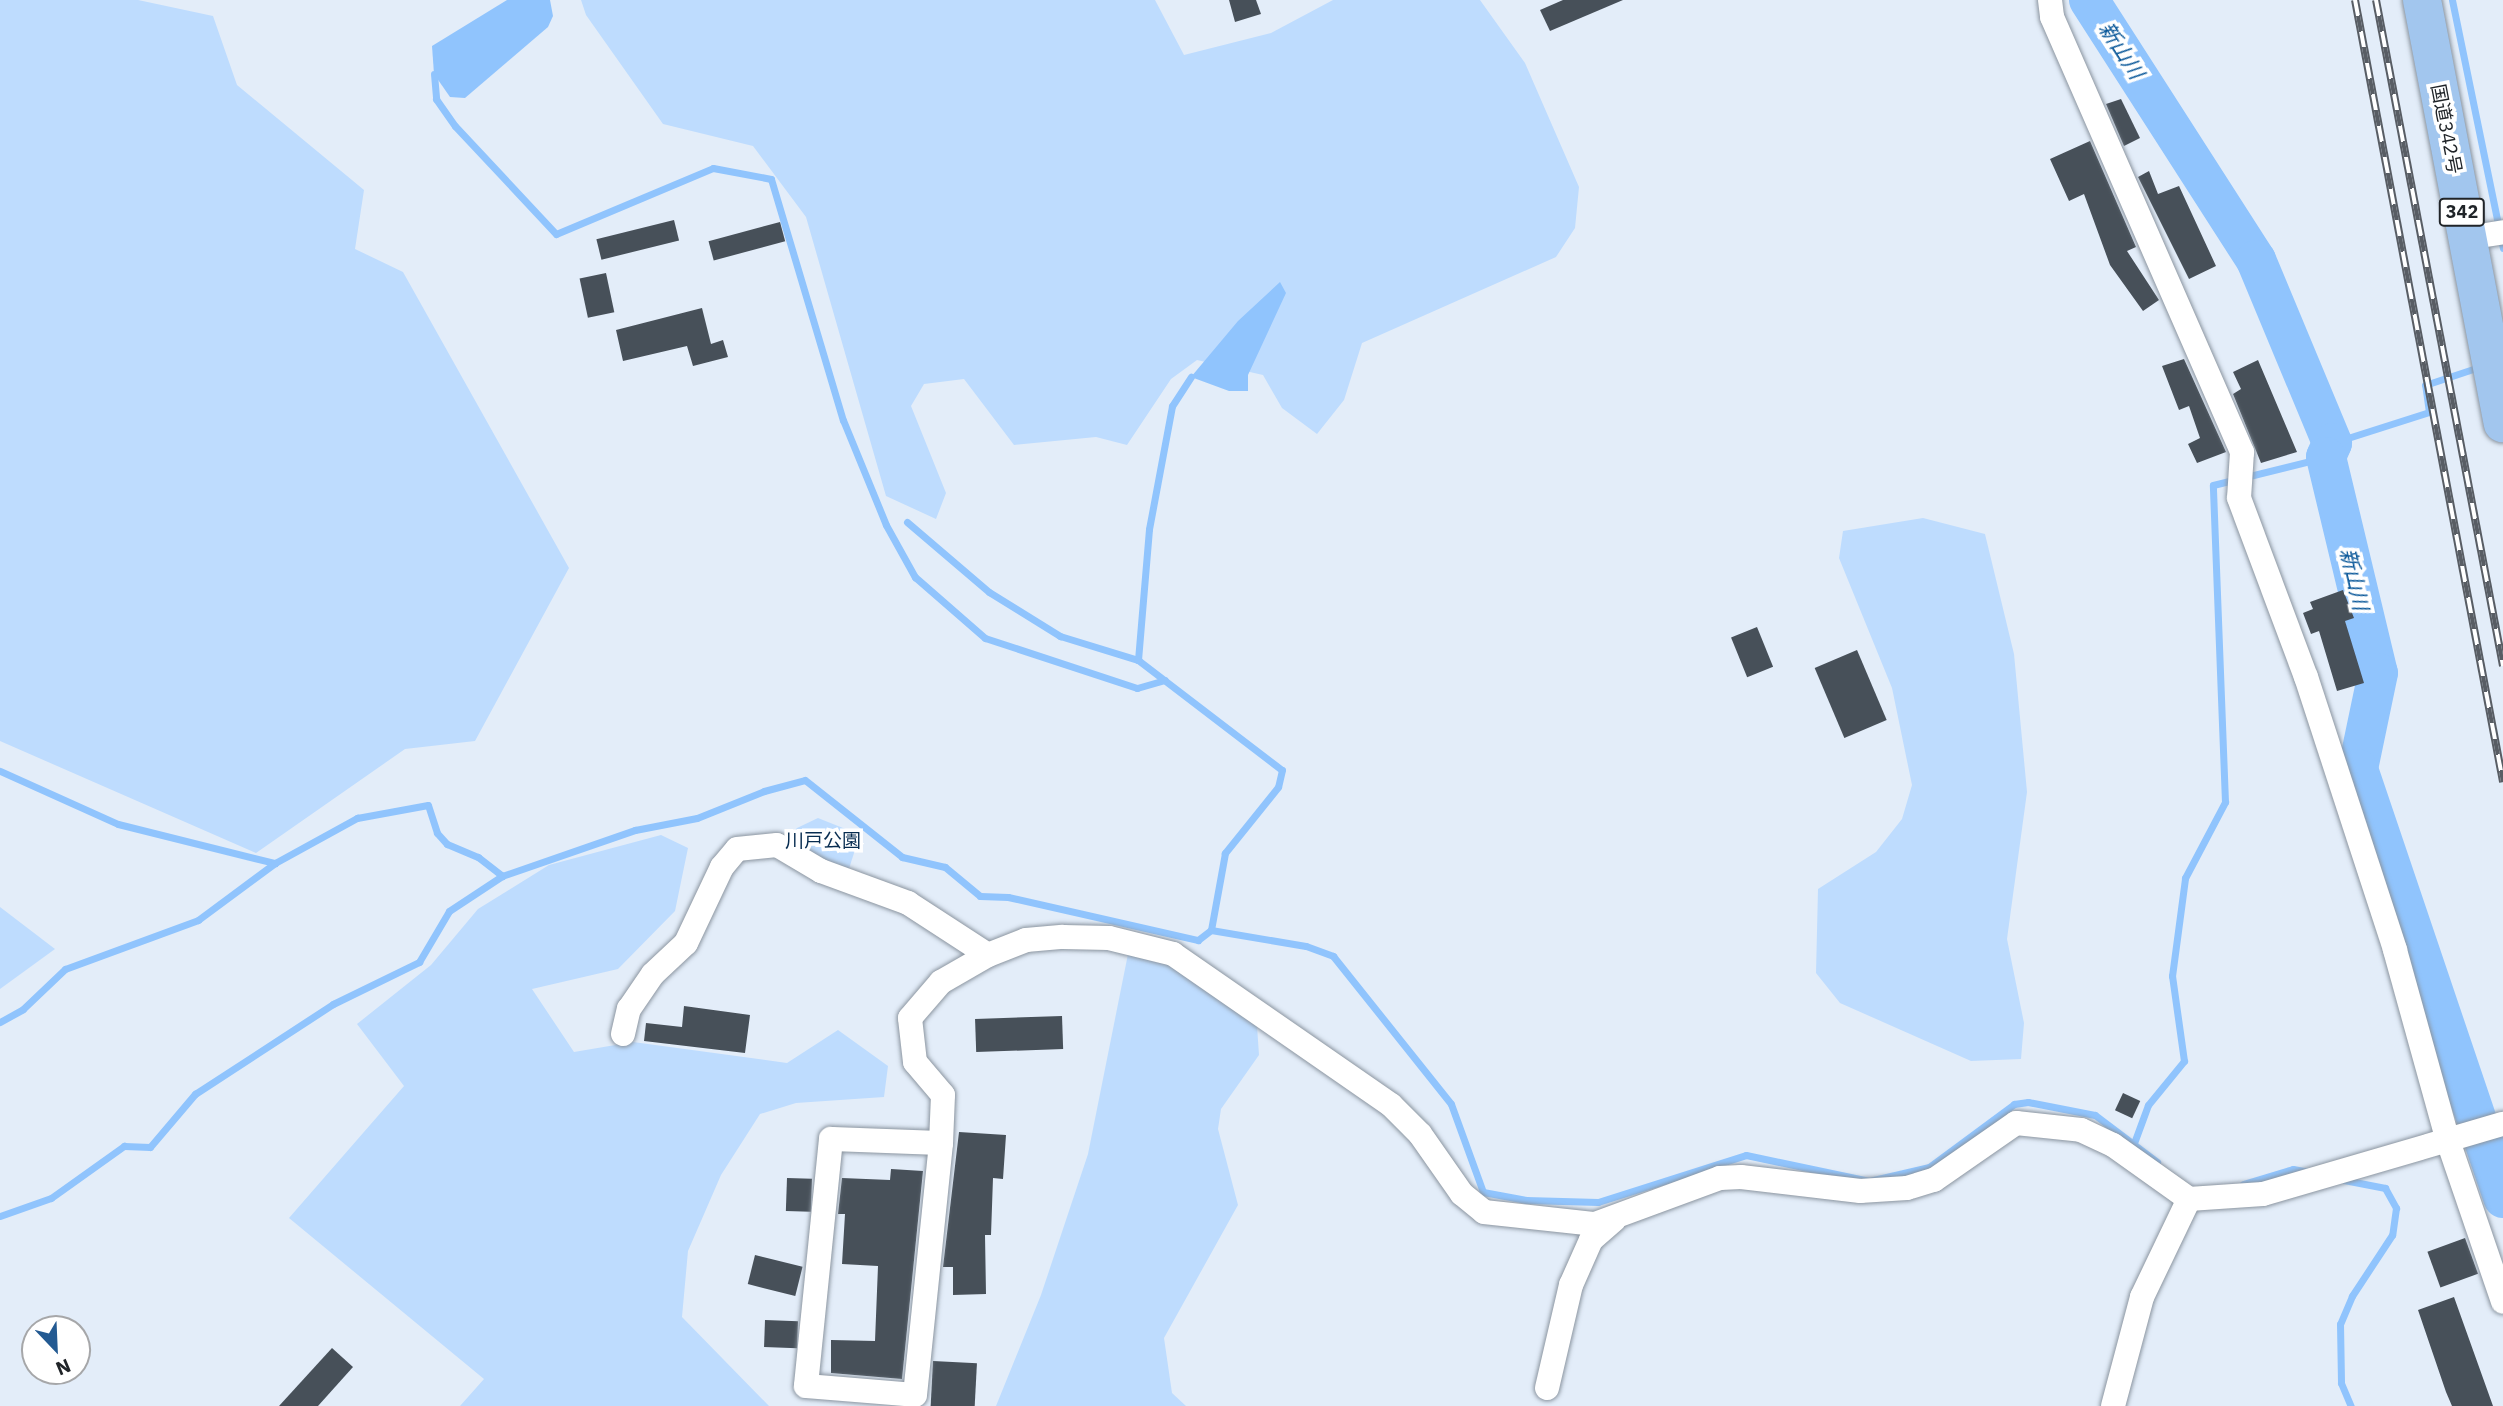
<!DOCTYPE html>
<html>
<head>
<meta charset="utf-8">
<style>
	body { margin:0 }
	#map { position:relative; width:2503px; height:1406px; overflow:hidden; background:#e3edf9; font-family:"IBM Plex Sans","Noto Sans JP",sans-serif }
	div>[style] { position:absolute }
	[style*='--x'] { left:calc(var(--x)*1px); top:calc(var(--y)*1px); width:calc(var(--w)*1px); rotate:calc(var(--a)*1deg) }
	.green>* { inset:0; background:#bedcfe }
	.water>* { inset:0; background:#90c4fd }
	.stream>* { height:7px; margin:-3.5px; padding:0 3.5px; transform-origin:3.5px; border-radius:3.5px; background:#90c4fd }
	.river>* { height:40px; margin:-20px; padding:0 20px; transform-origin:20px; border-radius:20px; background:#90c4fd }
	.building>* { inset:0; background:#475059; transform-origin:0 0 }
	.roads { filter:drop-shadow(0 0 2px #8b95a0) drop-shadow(0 0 2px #8b95a0) }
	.street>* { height:24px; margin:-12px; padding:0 12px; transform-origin:12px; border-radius:12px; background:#fff }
	.highway>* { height:38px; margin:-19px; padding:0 19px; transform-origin:19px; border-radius:19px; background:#a2c6ee }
	.rail>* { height:8px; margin-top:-4px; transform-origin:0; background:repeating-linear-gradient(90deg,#fff 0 16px,#585d64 0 32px); box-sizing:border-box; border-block:2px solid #585d64 }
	span { translate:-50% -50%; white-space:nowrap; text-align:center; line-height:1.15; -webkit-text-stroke:7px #fff; paint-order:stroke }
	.shield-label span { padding:2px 5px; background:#fff; border:2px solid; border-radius:5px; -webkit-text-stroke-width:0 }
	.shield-label { font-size:18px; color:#202428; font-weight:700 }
	.street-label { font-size:19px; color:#202428 }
	.park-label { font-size:19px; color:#072c50 }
	.water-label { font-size:21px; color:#075698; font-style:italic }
	.north { position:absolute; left:21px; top:1315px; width:70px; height:70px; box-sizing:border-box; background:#fff; border:2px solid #a6a7a9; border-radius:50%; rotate:157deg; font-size:19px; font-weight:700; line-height:28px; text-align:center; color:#202428 }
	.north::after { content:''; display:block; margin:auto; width:24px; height:32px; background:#235a92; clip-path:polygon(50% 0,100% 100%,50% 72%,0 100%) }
</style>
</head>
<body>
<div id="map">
	<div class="green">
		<i style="clip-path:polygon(0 0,138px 0,213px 16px,237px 85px,364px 190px,355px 249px,403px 272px,569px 568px,475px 741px,405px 749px,256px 853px,0 741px)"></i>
		<i style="clip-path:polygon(581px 0,1155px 0,1184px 55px,1271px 33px,1333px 0,1480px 0,1525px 63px,1579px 187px,1575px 228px,1556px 257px,1362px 343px,1344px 400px,1317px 434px,1282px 408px,1263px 375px,1197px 360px,1171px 379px,1127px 445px,1096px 437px,1014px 445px,964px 379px,924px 384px,911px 406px,946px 493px,936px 519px,886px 496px,806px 217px,753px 146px,663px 124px,586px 15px)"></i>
		<i style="clip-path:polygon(1923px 518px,1985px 534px,2014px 654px,2027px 792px,2007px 939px,2024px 1023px,2021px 1059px,1971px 1061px,1840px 1003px,1816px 973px,1818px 889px,1876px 852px,1902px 819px,1912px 785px,1892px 688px,1839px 558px,1843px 531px)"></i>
		<i style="clip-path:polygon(818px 818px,848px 830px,854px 853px,847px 875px,781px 846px,797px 828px)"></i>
		<i style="clip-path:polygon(661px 835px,688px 848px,675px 911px,618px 969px,532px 989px,574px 1052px,633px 1042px,787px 1063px,838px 1030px,888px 1066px,884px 1097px,796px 1103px,760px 1114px,721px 1175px,688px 1251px,682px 1317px,769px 1406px,460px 1406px,484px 1379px,289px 1218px,404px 1086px,357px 1024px,431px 965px,478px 909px,549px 865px)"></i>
		<i style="clip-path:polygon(0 907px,55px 949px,0 989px)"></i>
		<i style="clip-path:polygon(1129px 949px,1179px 967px,1256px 1011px,1259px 1055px,1221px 1109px,1218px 1129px,1238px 1205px,1164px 1338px,1172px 1393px,1186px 1406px,996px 1406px,1041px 1295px,1088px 1154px)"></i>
	</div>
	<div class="water">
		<i style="clip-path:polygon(507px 0,550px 0,553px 16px,548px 27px,465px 98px,450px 97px,434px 74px,432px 46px)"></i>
		<i style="clip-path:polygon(1280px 282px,1286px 293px,1248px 375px,1248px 391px,1229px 391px,1191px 377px,1238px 321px)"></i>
	</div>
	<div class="stream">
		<i style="--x:2452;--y:0;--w:253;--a:78.4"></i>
		<i style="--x:434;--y:74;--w:25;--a:85"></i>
		<i style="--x:436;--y:99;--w:33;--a:55"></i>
		<i style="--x:455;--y:126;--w:148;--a:46.9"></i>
		<i style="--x:556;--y:234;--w:170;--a:-22.8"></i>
		<i style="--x:713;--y:168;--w:59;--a:10.7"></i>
		<i style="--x:771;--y:179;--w:252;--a:73.4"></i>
		<i style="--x:843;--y:420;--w:113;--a:67.7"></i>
		<i style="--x:886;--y:525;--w:60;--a:60.9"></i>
		<i style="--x:915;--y:577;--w:93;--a:41.1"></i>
		<i style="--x:985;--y:638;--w:160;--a:18.2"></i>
		<i style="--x:1137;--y:688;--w:29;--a:-16"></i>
		<i style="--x:2332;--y:443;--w:102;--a:-17.7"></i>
		<i style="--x:2429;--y:412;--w:27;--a:-98"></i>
		<i style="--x:2425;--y:385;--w:57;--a:-18.4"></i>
		<i style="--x:907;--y:522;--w:108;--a:40.5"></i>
		<i style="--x:989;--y:592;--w:84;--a:31.8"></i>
		<i style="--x:1060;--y:636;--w:82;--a:17.1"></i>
		<i style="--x:1138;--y:660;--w:181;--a:37.4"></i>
		<i style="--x:1282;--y:770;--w:17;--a:103"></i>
		<i style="--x:1278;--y:787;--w:85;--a:128.8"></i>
		<i style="--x:1225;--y:853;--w:78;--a:100.3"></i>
		<i style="--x:1138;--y:660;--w:131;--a:-85.2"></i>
		<i style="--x:1149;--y:529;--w:125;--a:-79.4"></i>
		<i style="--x:1172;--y:406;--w:35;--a:-57"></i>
		<i style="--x:0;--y:771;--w:129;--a:24.2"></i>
		<i style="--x:118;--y:824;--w:162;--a:14"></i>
		<i style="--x:275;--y:863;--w:94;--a:-28.8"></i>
		<i style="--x:357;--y:818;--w:72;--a:-10.4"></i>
		<i style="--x:428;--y:805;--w:29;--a:72"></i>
		<i style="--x:437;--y:833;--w:15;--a:48"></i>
		<i style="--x:447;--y:844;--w:34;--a:23"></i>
		<i style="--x:478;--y:857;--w:31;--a:38"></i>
		<i style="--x:0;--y:1022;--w:26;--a:-29"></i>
		<i style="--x:23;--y:1009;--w:58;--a:-43.6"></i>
		<i style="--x:65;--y:969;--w:142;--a:-20.2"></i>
		<i style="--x:198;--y:920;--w:96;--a:-36.5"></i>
		<i style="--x:2134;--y:1143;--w:40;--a:-69.8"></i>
		<i style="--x:2148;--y:1105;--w:57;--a:-50.7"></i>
		<i style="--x:2184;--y:1061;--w:86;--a:-98"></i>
		<i style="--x:2172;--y:976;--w:99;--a:-82.4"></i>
		<i style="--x:2185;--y:878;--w:86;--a:-62.2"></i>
		<i style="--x:2225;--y:802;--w:317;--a:-92.2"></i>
		<i style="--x:2213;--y:485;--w:116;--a:-13.9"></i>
		<i style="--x:2344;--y:1180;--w:42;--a:11"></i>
		<i style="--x:2385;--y:1188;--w:23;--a:61"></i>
		<i style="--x:2396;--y:1208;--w:27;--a:98"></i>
		<i style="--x:2392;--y:1235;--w:73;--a:123.3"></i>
		<i style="--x:2352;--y:1296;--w:30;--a:113"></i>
		<i style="--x:2340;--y:1324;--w:59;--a:89"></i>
		<i style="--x:2341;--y:1383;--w:25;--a:67"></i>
		<i style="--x:2243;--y:1184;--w:52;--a:-16.7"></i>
		<i style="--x:2293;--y:1169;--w:16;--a:11"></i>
		<i style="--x:0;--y:1216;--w:54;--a:-19.4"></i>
		<i style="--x:51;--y:1198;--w:90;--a:-35.5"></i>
		<i style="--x:124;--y:1146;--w:26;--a:2"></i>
		<i style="--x:150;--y:1147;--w:70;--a:-49.7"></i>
		<i style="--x:195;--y:1094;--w:165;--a:-33.1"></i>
		<i style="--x:333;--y:1004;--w:96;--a:-26"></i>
		<i style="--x:419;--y:962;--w:59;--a:-59.5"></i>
		<i style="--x:449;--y:911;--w:64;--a:-33.4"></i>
		<i style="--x:502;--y:876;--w:141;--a:-19.1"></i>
		<i style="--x:635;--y:830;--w:63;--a:-11"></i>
		<i style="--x:697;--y:818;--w:72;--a:-21.9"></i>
		<i style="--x:764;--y:791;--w:42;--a:-15"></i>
		<i style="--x:805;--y:780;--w:124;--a:38.4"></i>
		<i style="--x:902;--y:857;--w:44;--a:13.1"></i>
		<i style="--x:945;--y:867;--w:45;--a:39.6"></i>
		<i style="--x:980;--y:896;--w:28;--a:2"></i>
		<i style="--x:1008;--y:897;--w:195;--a:12.8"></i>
		<i style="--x:1198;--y:940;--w:16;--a:-38"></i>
		<i style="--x:1211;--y:930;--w:96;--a:9.6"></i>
		<i style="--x:1306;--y:946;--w:29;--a:20"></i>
		<i style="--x:1333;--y:956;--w:189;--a:51.4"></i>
		<i style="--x:1451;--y:1104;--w:94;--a:70"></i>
		<i style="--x:1483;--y:1192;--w:44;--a:10.5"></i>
		<i style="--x:1526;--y:1200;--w:72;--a:1.6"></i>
		<i style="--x:1598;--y:1202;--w:155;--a:-17.6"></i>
		<i style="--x:1746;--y:1155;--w:126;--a:11.9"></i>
		<i style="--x:1869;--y:1181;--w:62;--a:-13.1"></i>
		<i style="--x:1929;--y:1167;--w:106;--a:-36.5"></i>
		<i style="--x:2014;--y:1104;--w:14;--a:-8"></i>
		<i style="--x:2028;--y:1102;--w:68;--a:11"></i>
		<i style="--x:2095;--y:1115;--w:78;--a:37.2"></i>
	</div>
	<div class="river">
		<i style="--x:2089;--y:0;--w:309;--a:57.3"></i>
		<i style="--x:2256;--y:260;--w:198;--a:67.4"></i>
		<i style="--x:2332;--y:443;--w:15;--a:113"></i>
		<i style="--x:2326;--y:457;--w:222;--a:76.5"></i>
		<i style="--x:2378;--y:673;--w:98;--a:101.8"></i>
		<i style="--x:2358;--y:769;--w:453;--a:71.3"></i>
	</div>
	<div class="building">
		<i style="clip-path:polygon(1229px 0,1256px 0,1261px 14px,1235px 22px)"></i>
		<i style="clip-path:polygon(1563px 0,1623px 0,1550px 31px,1540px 10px)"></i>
		<i style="clip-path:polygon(2121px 99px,2140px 138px,2124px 146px,2106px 104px)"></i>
		<i style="clip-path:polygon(2090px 141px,2136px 247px,2127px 251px,2159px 300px,2143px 311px,2110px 265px,2084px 194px,2069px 201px,2050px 159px)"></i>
		<i style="clip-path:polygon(2149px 171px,2158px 194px,2179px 186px,2216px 266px,2189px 279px,2138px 177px)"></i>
		<i style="left:674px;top:220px;width:21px;height:80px;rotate:76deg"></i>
		<i style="left:780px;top:222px;width:20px;height:74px;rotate:75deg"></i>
		<i style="left:606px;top:273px;width:40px;height:27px;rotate:78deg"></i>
		<i style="clip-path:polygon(702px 308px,711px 344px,723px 340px,728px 357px,693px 366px,687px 346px,623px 361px,616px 330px)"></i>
		<i style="clip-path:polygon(2184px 359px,2226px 452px,2197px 463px,2188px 444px,2200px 438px,2189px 406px,2179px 410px,2162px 366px)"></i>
		<i style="clip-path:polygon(2258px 360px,2297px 452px,2261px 463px,2233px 394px,2241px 389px,2233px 372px)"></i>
		<i style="clip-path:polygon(2343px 590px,2354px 618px,2345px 621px,2364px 683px,2337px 691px,2319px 631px,2311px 634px,2303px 613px,2313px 609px,2310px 602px)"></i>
		<i style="left:1757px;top:627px;width:43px;height:28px;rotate:68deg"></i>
		<i style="left:1857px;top:650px;width:76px;height:46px;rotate:67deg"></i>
		<i style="clip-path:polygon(684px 1006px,750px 1015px,745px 1053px,644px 1041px,646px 1023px,682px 1027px)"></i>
		<i style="left:1062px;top:1016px;width:33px;height:87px;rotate:88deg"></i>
		<i style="left:2123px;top:1093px;width:19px;height:19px;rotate:25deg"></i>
		<i style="clip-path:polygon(959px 1132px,1006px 1135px,1003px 1179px,993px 1178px,991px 1235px,985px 1235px,986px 1294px,953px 1295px,953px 1267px,943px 1267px)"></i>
		<i style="clip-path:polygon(891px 1169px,923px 1171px,902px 1379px,831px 1373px,831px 1340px,875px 1341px,878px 1266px,842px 1264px,845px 1214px,838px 1214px,842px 1178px,890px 1180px)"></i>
		<i style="left:787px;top:1178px;width:25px;height:33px;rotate:2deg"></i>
		<i style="left:2465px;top:1238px;width:38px;height:40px;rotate:70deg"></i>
		<i style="left:755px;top:1255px;width:49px;height:30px;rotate:14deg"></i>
		<i style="clip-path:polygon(2454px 1297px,2464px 1325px,2493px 1406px,2452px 1406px,2446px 1392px,2418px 1310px)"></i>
		<i style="left:765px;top:1320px;width:33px;height:27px;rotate:2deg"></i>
		<i style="clip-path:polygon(332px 1348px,353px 1367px,318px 1406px,279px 1406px)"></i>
		<i style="left:933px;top:1361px;width:44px;height:45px;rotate:3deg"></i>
	</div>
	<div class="roads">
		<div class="street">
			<i style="--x:2050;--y:0;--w:17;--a:83"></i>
			<i style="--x:2052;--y:17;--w:475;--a:66.4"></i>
			<i style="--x:2242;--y:452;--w:46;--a:93.7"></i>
			<i style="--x:2239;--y:498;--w:191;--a:69.5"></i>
			<i style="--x:2306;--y:677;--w:287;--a:71.9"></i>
			<i style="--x:2395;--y:950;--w:195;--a:74.5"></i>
			<i style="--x:2447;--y:1138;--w:173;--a:71.1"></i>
			<i style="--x:2467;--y:238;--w:36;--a:-9"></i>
			<i style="--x:623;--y:1034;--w:26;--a:-77"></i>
			<i style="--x:629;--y:1009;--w:42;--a:-55.6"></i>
			<i style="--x:653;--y:974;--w:45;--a:-43.2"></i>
			<i style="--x:686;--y:943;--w:84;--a:-64.7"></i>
			<i style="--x:722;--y:867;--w:23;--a:-50"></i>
			<i style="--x:737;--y:849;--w:40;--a:-5.7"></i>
			<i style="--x:777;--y:845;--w:51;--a:30.6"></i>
			<i style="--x:821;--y:871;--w:93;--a:20.2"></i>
			<i style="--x:908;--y:903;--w:95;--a:33"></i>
			<i style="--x:988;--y:955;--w:41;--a:-21.5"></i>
			<i style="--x:1026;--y:940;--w:37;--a:-5"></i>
			<i style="--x:1063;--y:937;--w:46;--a:1.2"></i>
			<i style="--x:1109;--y:938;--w:66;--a:14"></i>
			<i style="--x:1173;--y:954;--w:265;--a:34.7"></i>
			<i style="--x:1391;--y:1105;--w:41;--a:45"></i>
			<i style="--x:1420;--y:1134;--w:73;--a:55"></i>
			<i style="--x:1462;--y:1194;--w:28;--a:39"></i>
			<i style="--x:1484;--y:1212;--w:112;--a:6.2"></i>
			<i style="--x:1595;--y:1224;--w:133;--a:-20.2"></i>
			<i style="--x:1720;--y:1178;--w:21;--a:-3"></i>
			<i style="--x:1741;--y:1177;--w:120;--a:6.7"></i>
			<i style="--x:1860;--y:1191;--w:47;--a:-3.7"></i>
			<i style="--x:1907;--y:1188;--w:28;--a:-17"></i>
			<i style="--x:1934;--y:1180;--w:100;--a:-34.8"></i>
			<i style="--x:2016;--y:1123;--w:65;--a:6.1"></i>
			<i style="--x:2081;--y:1130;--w:35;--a:25"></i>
			<i style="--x:2113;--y:1145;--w:93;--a:35.4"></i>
			<i style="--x:2189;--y:1199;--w:74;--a:-3.9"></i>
			<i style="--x:2263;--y:1194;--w:250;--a:-16.3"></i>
			<i style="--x:941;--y:1143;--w:110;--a:-177.9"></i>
			<i style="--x:831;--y:1139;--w:248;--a:95.8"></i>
			<i style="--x:806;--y:1386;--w:109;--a:4.7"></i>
			<i style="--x:915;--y:1395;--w:253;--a:-84.1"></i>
			<i style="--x:941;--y:1143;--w:48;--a:-87.6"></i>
			<i style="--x:943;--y:1095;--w:43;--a:-130.3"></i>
			<i style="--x:915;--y:1062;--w:44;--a:-96.5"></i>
			<i style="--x:910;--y:1018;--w:48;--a:-49.3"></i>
			<i style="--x:941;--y:982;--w:54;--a:-29.9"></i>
			<i style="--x:1547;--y:1388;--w:106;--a:-76.9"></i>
			<i style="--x:1571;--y:1285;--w:49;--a:-66"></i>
			<i style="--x:1591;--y:1240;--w:30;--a:-41"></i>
			<i style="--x:2113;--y:1406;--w:113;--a:-75.1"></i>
			<i style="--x:2142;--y:1297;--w:109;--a:-64.4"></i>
		</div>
		<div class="highway">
			<i style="--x:2422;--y:0;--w:431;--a:79.2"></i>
		</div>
	</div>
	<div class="rail">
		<i style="--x:2355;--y:0;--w:796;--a:79.28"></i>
		<i style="--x:2376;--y:0;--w:678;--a:79.2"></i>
	</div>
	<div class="shield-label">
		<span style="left:2462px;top:212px">342</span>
	</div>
	<div class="street-label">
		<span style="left:2446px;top:129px;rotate:79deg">国道342号</span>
	</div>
	<div class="park-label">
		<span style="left:823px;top:841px">川戸公園</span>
	</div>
	<div class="water-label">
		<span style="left:2122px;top:50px;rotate:57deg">新山川</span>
		<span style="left:2355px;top:579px;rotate:77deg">新山川</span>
	</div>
	<div class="north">N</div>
</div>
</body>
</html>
